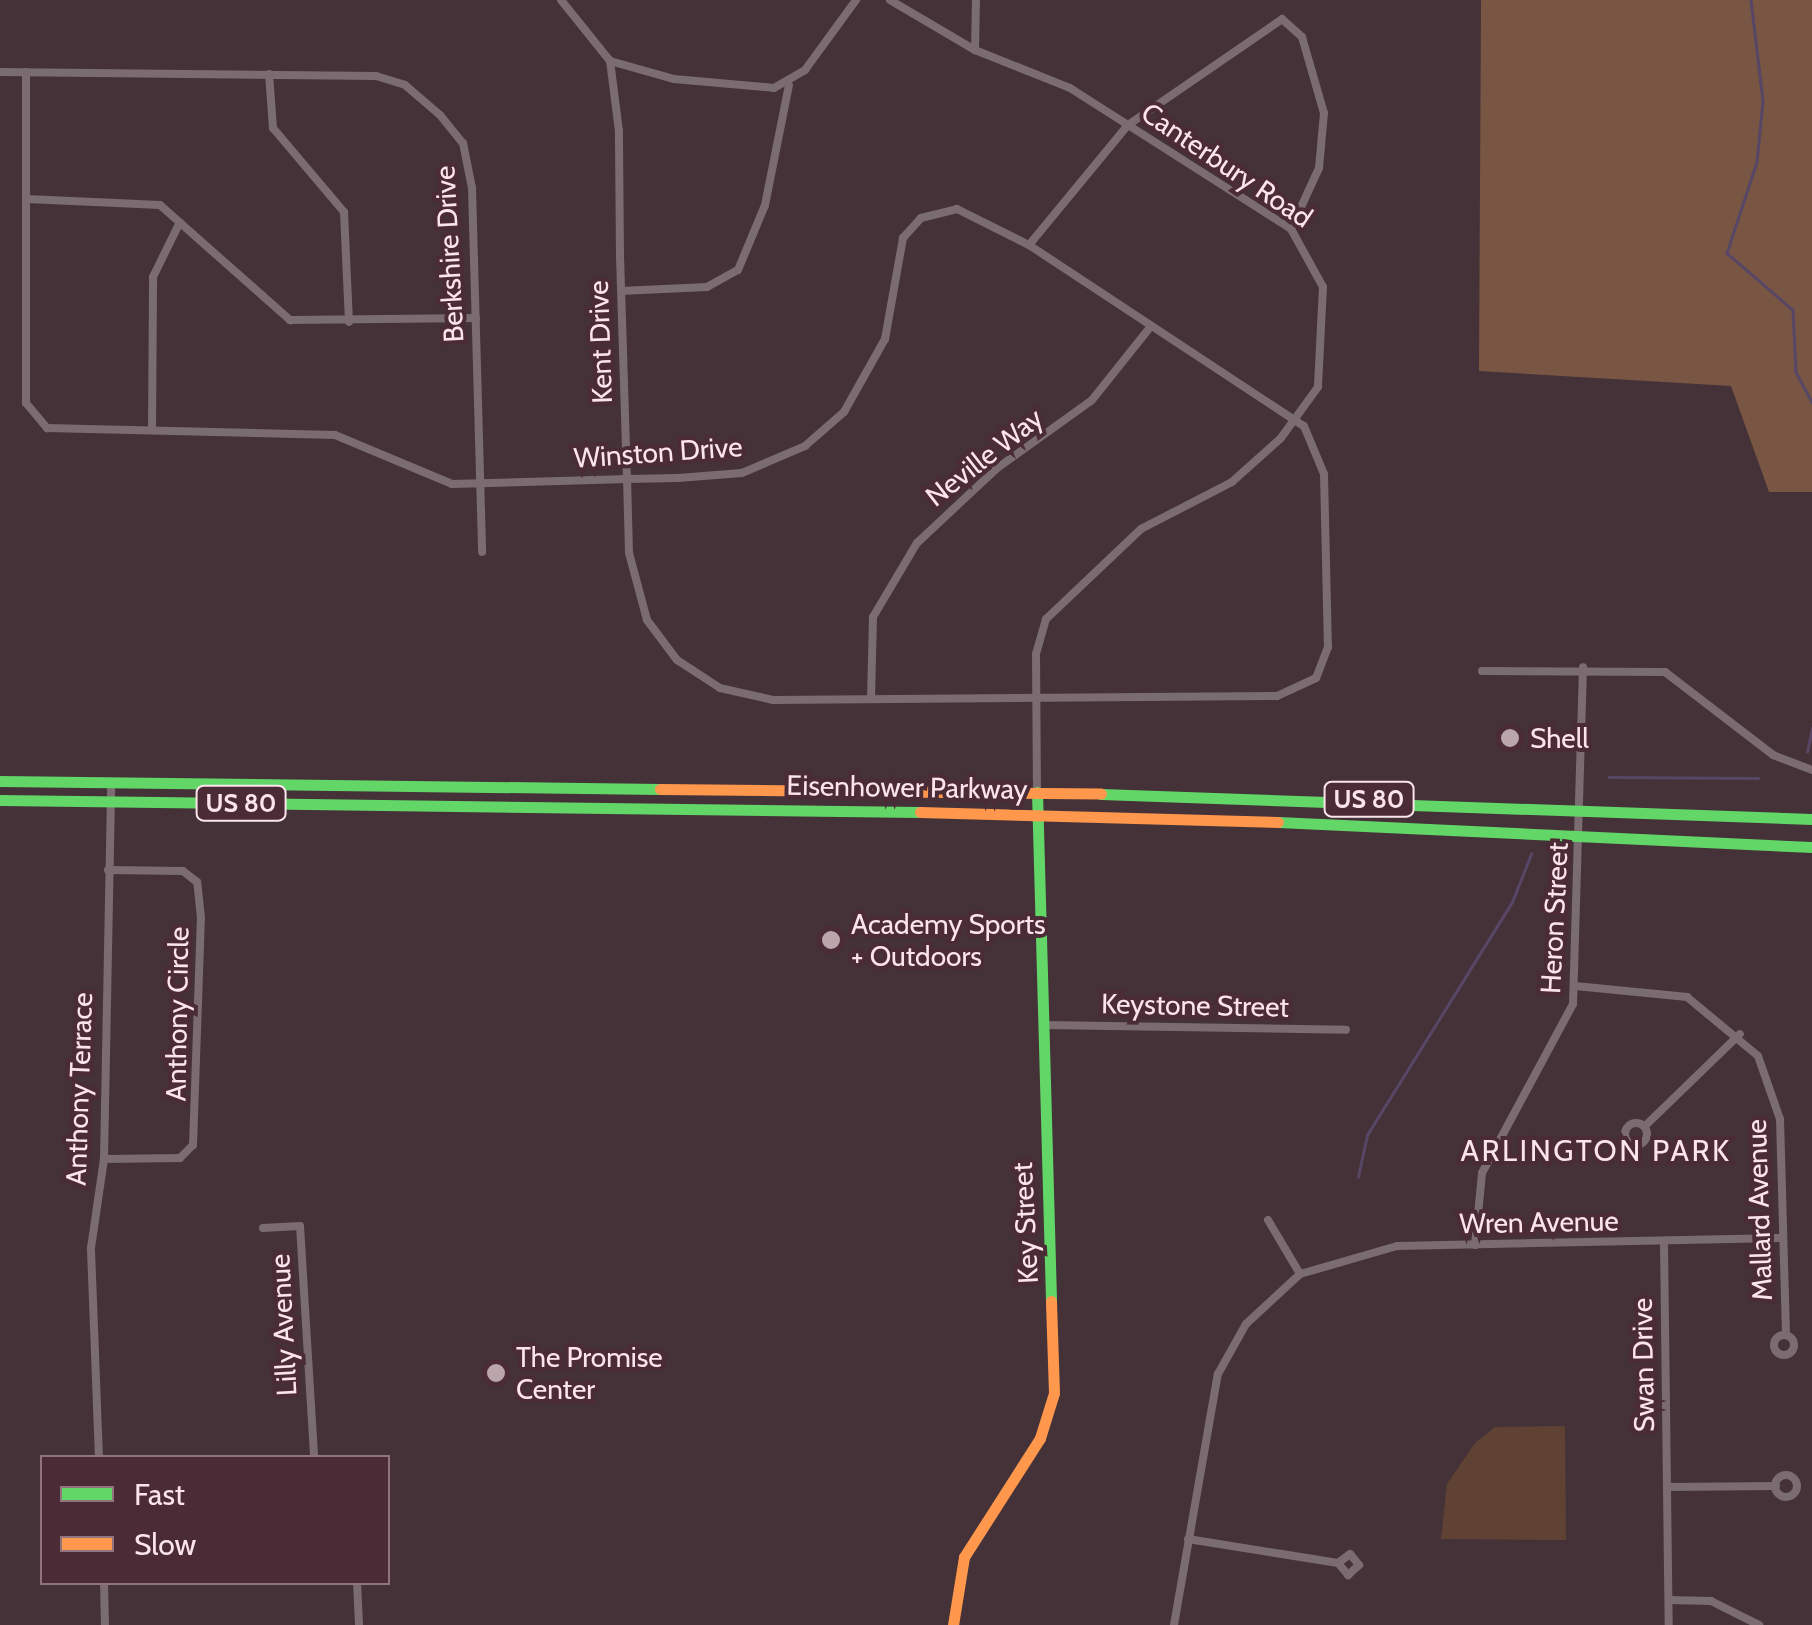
<!DOCTYPE html>
<html>
<head>
<meta charset="utf-8">
<style>
	body { margin:0 }
	#map { position:relative; width:1812px; height:1625px; overflow:hidden; background:#443238; font-family:Cabin,sans-serif }
	div>[style] { position:absolute }
	[style*='--x'] { left:calc(var(--x)*1px); top:calc(var(--y)*1px); width:calc(var(--w)*1px); rotate:calc(var(--a)*1deg) }
	.green>* { inset:0; background:#5f4234 }
	.forest>* { inset:0; background:#785643 }
	.stream>* { height:2.5px; margin:-1.25px; padding:0 1.25px; transform-origin:1.25px; border-radius:1.25px; background:#574666 }
	.street>* { height:8px; margin:-4px; padding:0 4px; transform-origin:4px; border-radius:4px; background:#7a6c70 }
	.street>.ring { margin:-4px; padding:0; box-sizing:content-box; background:none; border:8px solid #7a6c70; border-radius:50% }
	.fast>* { height:11px; margin:-5.5px; padding:0 5.5px; transform-origin:5.5px; border-radius:5.5px; background:#63d668 }
	.slow>* { height:11px; margin:-5.5px; padding:0 5.5px; transform-origin:5.5px; border-radius:5.5px; background:#ff974d }
	.dots>* { width:28px; height:28px; translate:-50% -50%; box-sizing:border-box; border:5px solid #4b2b36; border-radius:50% }
	span { translate:-50% -50%; white-space:nowrap; text-align:center; line-height:1.15; -webkit-text-stroke:8px #4b2b36; paint-order:stroke }
	.shield-label span { padding:2px 8px; background:#4b2b36; border:2px solid; border-radius:8px; -webkit-text-stroke-width:0 }
	.shield-label { font-size:25px; color:#fbe5eb; font-weight:700 }
	.street-label { font-size:28px; color:#fbe5eb }
	.poi-label { font-size:28px; color:#fbe5eb }
	.left { translate:0 -50%; text-align:left }
	.neighbourhood-label { font-size:30px; color:#fbe5eb; letter-spacing:2.5px }
	.legend { position:absolute; left:40px; top:1455px; width:350px; height:130px; box-sizing:border-box; background:#4b2b36; border:2px solid #91757e; margin:0; padding:12px 18px; list-style:none; font-size:30px; color:#fbe5eb }
	.legend li { display:flex; align-items:center; gap:20px; height:50px }
	.legend b { width:50px; border:2px solid #91757e }
</style>
</head>
<body>
<div id="map">
	<div class="green">
		<i style="clip-path:polygon(1565px 1426px,1566px 1540px,1441px 1539px,1447px 1484px,1475px 1443px,1495px 1427px)"></i>
	</div>
	<div class="forest">
		<i style="clip-path:polygon(1481px 0,1812px 0,1812px 492px,1769px 492px,1731px 386px,1479px 371px)"></i>
	</div>
	<div class="stream">
		<i style="--x:1751;--y:0;--w:102;--a:83.2"></i>
		<i style="--x:1763;--y:101;--w:61;--a:95.6"></i>
		<i style="--x:1757;--y:162;--w:96;--a:108.2"></i>
		<i style="--x:1727;--y:253;--w:87;--a:40.8"></i>
		<i style="--x:1793;--y:310;--w:62;--a:87.2"></i>
		<i style="--x:1796;--y:372;--w:34;--a:62"></i>
		<i style="--x:1807;--y:752;--w:24;--a:-78"></i>
		<i style="--x:1609;--y:777;--w:149;--a:0.4"></i>
		<i style="--x:1358;--y:1177;--w:43;--a:-77.9"></i>
		<i style="--x:1367;--y:1135;--w:274;--a:-58.1"></i>
		<i style="--x:1512;--y:902;--w:52;--a:-68.4"></i>
	</div>
	<div class="street">
		<i style="--x:561;--y:0;--w:78;--a:51.2"></i>
		<i style="--x:610;--y:61;--w:66;--a:15.7"></i>
		<i style="--x:674;--y:79;--w:100;--a:5.1"></i>
		<i style="--x:774;--y:88;--w:36;--a:-30"></i>
		<i style="--x:805;--y:70;--w:87;--a:-53.9"></i>
		<i style="--x:890;--y:0;--w:99;--a:30.5"></i>
		<i style="--x:975;--y:50;--w:102;--a:21.8"></i>
		<i style="--x:1070;--y:88;--w:262;--a:32.5"></i>
		<i style="--x:1291;--y:229;--w:66;--a:61.1"></i>
		<i style="--x:1323;--y:287;--w:100;--a:92.9"></i>
		<i style="--x:1318;--y:387;--w:63;--a:126"></i>
		<i style="--x:1281;--y:438;--w:66;--a:138.1"></i>
		<i style="--x:1232;--y:482;--w:102;--a:152.7"></i>
		<i style="--x:1141;--y:529;--w:131;--a:136.5"></i>
		<i style="--x:1046;--y:619;--w:36;--a:106"></i>
		<i style="--x:1036;--y:654;--w:138;--a:89.6"></i>
		<i style="--x:975;--y:50;--w:50;--a:-88.9"></i>
		<i style="--x:0;--y:72;--w:376;--a:0.6"></i>
		<i style="--x:376;--y:76;--w:30;--a:17"></i>
		<i style="--x:405;--y:85;--w:46;--a:40.6"></i>
		<i style="--x:440;--y:115;--w:36;--a:51"></i>
		<i style="--x:463;--y:143;--w:46;--a:78.7"></i>
		<i style="--x:472;--y:188;--w:364;--a:88.4"></i>
		<i style="--x:26;--y:72;--w:331;--a:90"></i>
		<i style="--x:26;--y:403;--w:33;--a:50"></i>
		<i style="--x:47;--y:428;--w:288;--a:1.4"></i>
		<i style="--x:335;--y:435;--w:127;--a:22.7"></i>
		<i style="--x:452;--y:484;--w:175;--a:-1.6"></i>
		<i style="--x:627;--y:479;--w:51;--a:-1.1"></i>
		<i style="--x:678;--y:478;--w:64;--a:-4.5"></i>
		<i style="--x:742;--y:473;--w:69;--a:-23.2"></i>
		<i style="--x:805;--y:446;--w:52;--a:-41.1"></i>
		<i style="--x:844;--y:412;--w:84;--a:-60.7"></i>
		<i style="--x:885;--y:339;--w:103;--a:-79.9"></i>
		<i style="--x:903;--y:238;--w:27;--a:-48"></i>
		<i style="--x:921;--y:218;--w:37;--a:-14"></i>
		<i style="--x:957;--y:209;--w:80;--a:26.6"></i>
		<i style="--x:1029;--y:245;--w:329;--a:33.4"></i>
		<i style="--x:1304;--y:426;--w:52;--a:67.4"></i>
		<i style="--x:1324;--y:474;--w:173;--a:88.7"></i>
		<i style="--x:1328;--y:647;--w:33;--a:111"></i>
		<i style="--x:1316;--y:678;--w:43;--a:155.2"></i>
		<i style="--x:1277;--y:696;--w:504;--a:179.55"></i>
		<i style="--x:773;--y:700;--w:54;--a:-167.2"></i>
		<i style="--x:720;--y:688;--w:51;--a:-146.9"></i>
		<i style="--x:677;--y:660;--w:50;--a:-126.9"></i>
		<i style="--x:647;--y:620;--w:69;--a:-105"></i>
		<i style="--x:629;--y:553;--w:74;--a:-91.5"></i>
		<i style="--x:627;--y:479;--w:224;--a:-91.8"></i>
		<i style="--x:620;--y:255;--w:124;--a:-90.5"></i>
		<i style="--x:619;--y:131;--w:71;--a:-97.3"></i>
		<i style="--x:269;--y:74;--w:54;--a:85.8"></i>
		<i style="--x:273;--y:128;--w:110;--a:49.8"></i>
		<i style="--x:344;--y:212;--w:110;--a:87.4"></i>
		<i style="--x:27;--y:199;--w:133;--a:2.6"></i>
		<i style="--x:160;--y:205;--w:174;--a:41.5"></i>
		<i style="--x:290;--y:320;--w:186;--a:-0.6"></i>
		<i style="--x:1029;--y:245;--w:156;--a:-50.5"></i>
		<i style="--x:1128;--y:125;--w:187;--a:-34.5"></i>
		<i style="--x:1282;--y:19;--w:27;--a:42"></i>
		<i style="--x:1302;--y:37;--w:79;--a:73.9"></i>
		<i style="--x:1324;--y:113;--w:55;--a:95.2"></i>
		<i style="--x:1319;--y:168;--w:67;--a:114.7"></i>
		<i style="--x:621;--y:291;--w:86;--a:-2.7"></i>
		<i style="--x:707;--y:287;--w:35;--a:-29"></i>
		<i style="--x:738;--y:270;--w:70;--a:-67.4"></i>
		<i style="--x:765;--y:205;--w:122;--a:-78.7"></i>
		<i style="--x:152;--y:430;--w:153;--a:-89.6"></i>
		<i style="--x:153;--y:277;--w:61;--a:-63.9"></i>
		<i style="--x:1482;--y:671;--w:183;--a:0.3"></i>
		<i style="--x:1665;--y:672;--w:136;--a:37.5"></i>
		<i style="--x:1773;--y:755;--w:42;--a:21"></i>
		<i style="--x:871;--y:699;--w:82;--a:-88.6"></i>
		<i style="--x:873;--y:617;--w:86;--a:-59.3"></i>
		<i style="--x:917;--y:543;--w:108;--a:-43.1"></i>
		<i style="--x:996;--y:469;--w:118;--a:-35.7"></i>
		<i style="--x:1092;--y:400;--w:95;--a:-51.4"></i>
		<i style="--x:1575;--y:986;--w:113;--a:5.6"></i>
		<i style="--x:1687;--y:997;--w:92;--a:39.7"></i>
		<i style="--x:1758;--y:1056;--w:67;--a:70.8"></i>
		<i style="--x:1780;--y:1119;--w:216;--a:88.4"></i>
		<i style="--x:1043;--y:1025;--w:303;--a:0.9"></i>
		<i class="ring" style="left:1625px;top:1123px;width:14px;height:14px"></i>
		<i style="--x:1645;--y:1126;--w:132;--a:-44.1"></i>
		<i style="--x:104;--y:1159;--w:76;--a:-0.8"></i>
		<i style="--x:180;--y:1158;--w:18;--a:-45"></i>
		<i style="--x:193;--y:1145;--w:227;--a:-88"></i>
		<i style="--x:201;--y:918;--w:36;--a:-96"></i>
		<i style="--x:197;--y:882;--w:18;--a:-142"></i>
		<i style="--x:183;--y:871;--w:75;--a:-179.2"></i>
		<i style="--x:1268;--y:1220;--w:63;--a:59.3"></i>
		<i style="--x:263;--y:1228;--w:37;--a:-3"></i>
		<i style="--x:300;--y:1226;--w:232;--a:86.5"></i>
		<i style="--x:1664;--y:1242;--w:383;--a:89.3"></i>
		<i style="--x:1475;--y:1245;--w:72;--a:-84.4"></i>
		<i style="--x:1482;--y:1173;--w:192;--a:-61.7"></i>
		<i style="--x:1573;--y:1004;--w:337;--a:-88.3"></i>
		<i class="ring" style="left:1774px;top:1335px;width:12px;height:12px"></i>
		<i style="--x:99;--y:1458;--w:210;--a:-92.2"></i>
		<i style="--x:91;--y:1248;--w:90;--a:-81.7"></i>
		<i style="--x:104;--y:1159;--w:376;--a:-88.9"></i>
		<i class="ring" style="left:1775px;top:1475px;width:14px;height:14px"></i>
		<i style="--x:1667;--y:1487;--w:109;--a:-0.5"></i>
		<i style="--x:1188;--y:1539;--w:152;--a:9.1"></i>
		<i style="--x:1338;--y:1563;--w:16;--a:50"></i>
		<i style="--x:1348;--y:1575;--w:15;--a:-42"></i>
		<i style="--x:1359;--y:1565;--w:14;--a:-129"></i>
		<i style="--x:1350;--y:1554;--w:15;--a:143"></i>
		<i style="--x:104;--y:1582;--w:43;--a:88.7"></i>
		<i style="--x:357;--y:1582;--w:43;--a:87.3"></i>
		<i style="--x:1669;--y:1600;--w:42;--a:1.4"></i>
		<i style="--x:1711;--y:1601;--w:54;--a:26.6"></i>
		<i style="--x:1174;--y:1625;--w:255;--a:-80.1"></i>
		<i style="--x:1218;--y:1374;--w:57;--a:-60.8"></i>
		<i style="--x:1246;--y:1324;--w:74;--a:-42.8"></i>
		<i style="--x:1300;--y:1274;--w:101;--a:-16.1"></i>
		<i style="--x:1397;--y:1246;--w:386;--a:-1.2"></i>
	</div>
	<div class="fast">
		<i style="--x:0;--y:781;--w:660;--a:0.69"></i>
		<i style="--x:1037;--y:792;--w:509;--a:88.42"></i>
		<i style="--x:1101;--y:794;--w:711;--a:2.01"></i>
		<i style="--x:0;--y:800;--w:920;--a:0.75"></i>
		<i style="--x:1278;--y:822;--w:535;--a:2.68"></i>
	</div>
	<div class="slow">
		<i style="--x:660;--y:789;--w:441;--a:0.6"></i>
		<i style="--x:920;--y:812;--w:358;--a:1.6"></i>
		<i style="--x:953;--y:1625;--w:69;--a:-80.8"></i>
		<i style="--x:964;--y:1557;--w:141;--a:-57.4"></i>
		<i style="--x:1040;--y:1438;--w:47;--a:-72.7"></i>
		<i style="--x:1054;--y:1393;--w:92;--a:-91.9"></i>
	</div>
	<div class="dots">
		<i style="left:1510px;top:738px;background:#bba6ac"></i>
		<i style="left:831px;top:940px;background:#bba6ac"></i>
		<i style="left:496px;top:1373px;background:#bba6ac"></i>
	</div>
	<div class="shield-label">
		<span style="left:1369px;top:799px">US 80</span>
		<span style="left:241px;top:803px">US 80</span>
	</div>
	<div class="street-label">
		<span style="left:1227px;top:165px;rotate:34deg">Canterbury Road</span>
		<span style="left:449px;top:254px;rotate:-93deg">Berkshire Drive</span>
		<span style="left:600px;top:342px;rotate:-92deg">Kent Drive</span>
		<span style="left:658px;top:452px;rotate:-4deg">Winston Drive</span>
		<span style="left:984px;top:457px;rotate:-38deg">Neville Way</span>
		<span style="left:907px;top:787px;rotate:1deg">Eisenhower Parkway</span>
		<span style="left:1554px;top:918px;rotate:-87deg">Heron Street</span>
		<span style="left:1195px;top:1005px;rotate:1deg">Keystone Street</span>
		<span style="left:177px;top:1014px;rotate:-89deg">Anthony Circle</span>
		<span style="left:79px;top:1089px;rotate:-88deg">Anthony Terrace</span>
		<span style="left:1759px;top:1210px;rotate:-92deg">Mallard Avenue</span>
		<span style="left:1539px;top:1222px;rotate:-1deg">Wren Avenue</span>
		<span style="left:1025px;top:1223px;rotate:-93deg">Key Street</span>
		<span style="left:283px;top:1325px;rotate:-93deg">Lilly Avenue</span>
		<span style="left:1643px;top:1365px;rotate:-91deg">Swan Drive</span>
	</div>
	<div class="poi-label">
		<span class="left" style="left:1530px;top:738px">Shell</span>
		<span class="left" style="left:851px;top:940px">Academy Sports<br>+ Outdoors</span>
		<span class="left" style="left:516px;top:1373px">The Promise<br>Center</span>
	</div>
	<div class="neighbourhood-label">
		<span style="left:1596px;top:1151px">ARLINGTON PARK</span>
	</div>
	<ul class="legend">
	<li><b style="height:12px;background:#63d668"></b>Fast</li>
	<li><b style="height:12px;background:#ff974d"></b>Slow</li>
	</ul>
</div>
</body>
</html>
